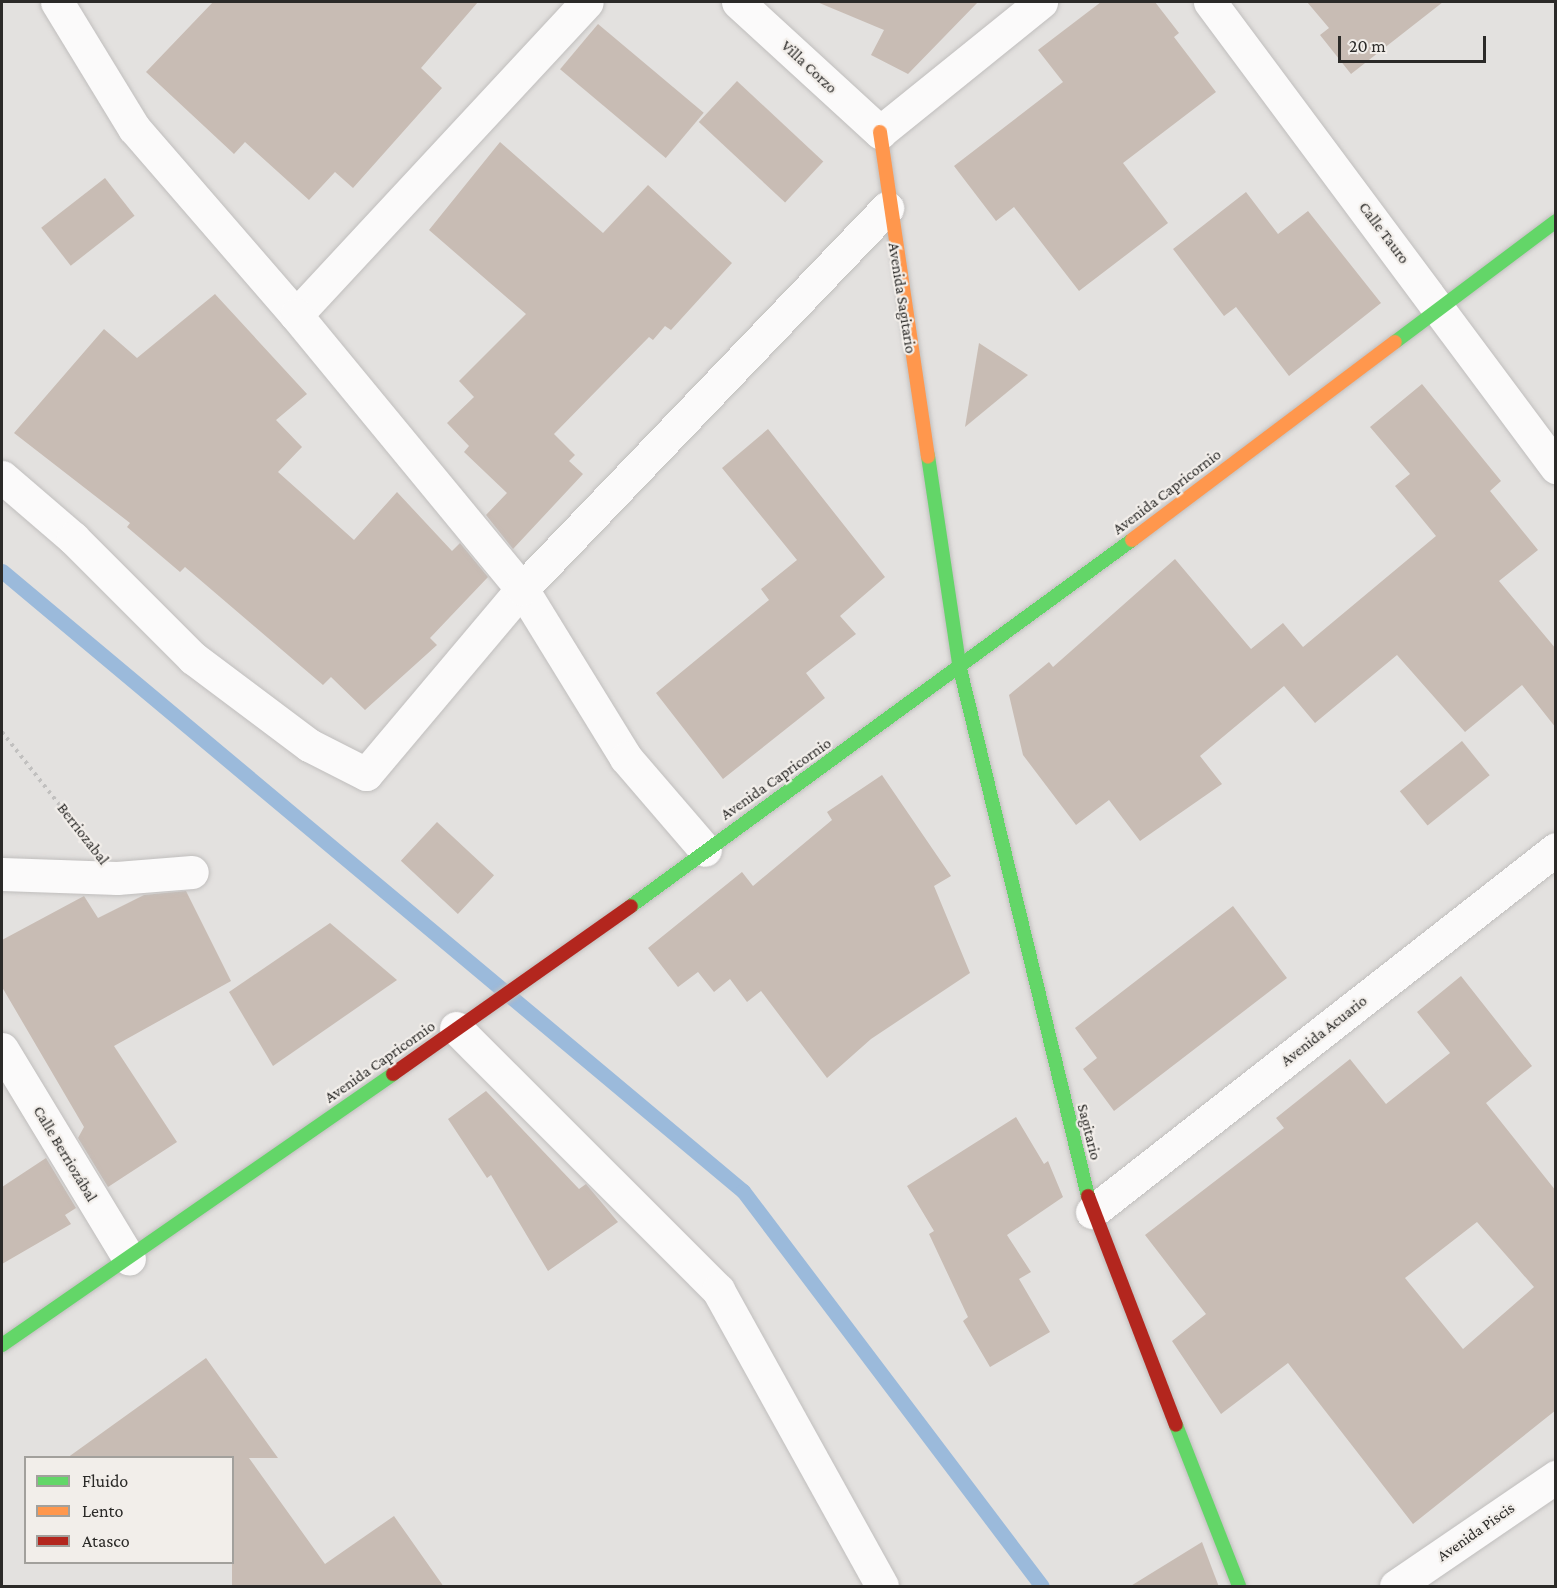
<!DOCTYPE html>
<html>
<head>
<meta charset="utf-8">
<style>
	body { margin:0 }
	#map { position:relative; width:1557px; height:1588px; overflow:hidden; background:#e3e1df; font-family:"Crimson Pro",serif }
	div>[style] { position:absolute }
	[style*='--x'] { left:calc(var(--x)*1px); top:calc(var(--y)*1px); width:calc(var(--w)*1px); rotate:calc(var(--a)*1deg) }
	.stream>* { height:15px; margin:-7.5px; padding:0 7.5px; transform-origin:7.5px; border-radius:7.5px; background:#9bbadb }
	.building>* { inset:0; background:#c8bcb4; transform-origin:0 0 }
	.path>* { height:4px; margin-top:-2px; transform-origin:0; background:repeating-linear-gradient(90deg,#c1c0bf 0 3px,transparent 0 7.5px) }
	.roads { filter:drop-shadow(0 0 2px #c0bebd) drop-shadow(0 0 2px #c0bebd) }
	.street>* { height:33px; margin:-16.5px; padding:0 16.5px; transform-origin:16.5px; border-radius:16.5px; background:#fbfafa }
	.fast>* { height:14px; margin:-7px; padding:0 7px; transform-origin:7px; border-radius:7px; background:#63d668 }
	.slow>* { height:14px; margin:-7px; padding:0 7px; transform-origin:7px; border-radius:7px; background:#ff974d }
	.jam>* { height:14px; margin:-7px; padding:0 7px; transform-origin:7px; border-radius:7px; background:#b3261e }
	span { translate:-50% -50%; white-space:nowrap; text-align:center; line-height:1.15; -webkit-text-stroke:4.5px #f2eeea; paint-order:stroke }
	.street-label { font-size:16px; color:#2b2a28 }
	.frame { position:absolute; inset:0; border:3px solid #2b2a28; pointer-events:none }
	.legend { position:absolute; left:24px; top:1456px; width:210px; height:108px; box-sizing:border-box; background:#f2eeea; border:2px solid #a2a09c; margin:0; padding:8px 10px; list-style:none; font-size:18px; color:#2b2a28 }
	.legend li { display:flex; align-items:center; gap:12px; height:30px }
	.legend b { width:30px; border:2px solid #a2a09c }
	.scale { position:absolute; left:1338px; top:36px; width:148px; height:27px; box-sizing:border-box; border:3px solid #2b2a28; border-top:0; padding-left:8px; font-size:18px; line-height:21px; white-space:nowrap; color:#2b2a28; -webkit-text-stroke:4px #f2eeea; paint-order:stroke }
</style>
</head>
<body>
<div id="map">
	<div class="stream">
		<i style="--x:2;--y:571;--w:966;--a:39.92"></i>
		<i style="--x:743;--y:1191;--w:495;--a:52.9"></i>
	</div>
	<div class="building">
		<i style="clip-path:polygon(213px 2px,478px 2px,421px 68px,442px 88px,353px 188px,335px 172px,309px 200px,245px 142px,234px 154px,146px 72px)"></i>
		<i style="clip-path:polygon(817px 2px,978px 2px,908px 74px,871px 55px,884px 30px)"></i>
		<i style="clip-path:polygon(1101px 2px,1155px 2px,1179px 33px,1174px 37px,1216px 92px,1123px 163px,1168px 223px,1079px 291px,1014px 207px,996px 221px,954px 166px,1063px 82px,1038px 50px)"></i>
		<i style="clip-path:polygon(1307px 2px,1443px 2px,1351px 74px,1320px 35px,1329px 28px)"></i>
		<i style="left:598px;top:24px;width:138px;height:59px;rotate:40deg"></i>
		<i style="left:737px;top:81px;width:118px;height:56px;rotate:43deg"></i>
		<i style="clip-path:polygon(500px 142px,603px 233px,648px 185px,732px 263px,671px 330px,665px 326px,653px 340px,649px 337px,554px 434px,575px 455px,569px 461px,583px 474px,513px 549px,486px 515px,507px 493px,464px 452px,469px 446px,447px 423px,474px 397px,459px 381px,526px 314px,429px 230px)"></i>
		<i style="left:105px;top:178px;width:48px;height:81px;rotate:52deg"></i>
		<i style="clip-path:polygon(1246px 192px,1278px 234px,1308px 211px,1381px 303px,1289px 376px,1236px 307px,1224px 316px,1173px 249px)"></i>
		<i style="clip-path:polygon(215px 294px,307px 394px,276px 420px,302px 447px,278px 472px,354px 540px,397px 492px,452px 551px,460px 543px,488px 577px,430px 638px,437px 645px,365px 710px,331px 677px,323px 685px,185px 567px,180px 572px,127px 527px,130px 523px,14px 433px,104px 329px,137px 358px)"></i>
		<i style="clip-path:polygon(979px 343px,1028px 375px,965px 427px)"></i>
		<i style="clip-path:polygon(1422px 384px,1501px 481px,1490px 491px,1538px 550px,1499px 581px,1556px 649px,1556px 728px,1522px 685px,1465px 732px,1397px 655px,1315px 723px,1284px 686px,1200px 756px,1222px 784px,1140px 841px,1109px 800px,1076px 825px,1023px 755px,1009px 695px,1049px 662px,1053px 667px,1175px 559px,1251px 649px,1283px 623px,1303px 647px,1436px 536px,1395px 486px,1410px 474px,1370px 427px)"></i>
		<i style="clip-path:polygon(768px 429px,885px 577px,840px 616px,856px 634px,806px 673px,825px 698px,723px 779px,656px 693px,769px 600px,761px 589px,797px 560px,722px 468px)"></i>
		<i style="left:1462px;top:741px;width:44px;height:80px;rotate:51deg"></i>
		<i style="clip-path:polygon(882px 775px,951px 876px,934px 886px,970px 973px,871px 1039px,827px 1078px,761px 991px,747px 1002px,730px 979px,714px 992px,698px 972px,678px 987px,648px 948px,742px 872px,753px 886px,832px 820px,827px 812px)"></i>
		<i style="left:437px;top:822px;width:78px;height:53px;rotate:43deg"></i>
		<i style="clip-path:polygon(186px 891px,231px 981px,114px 1046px,177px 1142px,108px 1187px,78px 1138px,84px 1127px,2px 987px,2px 940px,84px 896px,98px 918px,144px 895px)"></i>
		<i style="clip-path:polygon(1233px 906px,1287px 978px,1114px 1111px,1083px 1069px,1097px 1058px,1075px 1028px)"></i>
		<i style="clip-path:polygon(330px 923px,397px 980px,273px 1066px,229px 992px)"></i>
		<i style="clip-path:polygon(evenodd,1461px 976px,1532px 1066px,1486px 1103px,1556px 1191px,1556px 1410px,1413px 1524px,1288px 1363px,1221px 1414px,1172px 1341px,1206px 1314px,1145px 1235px,1284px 1128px,1276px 1118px,1350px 1059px,1386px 1104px,1450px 1053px,1417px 1012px,1461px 976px,1477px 1222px,1534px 1287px,1463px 1349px,1405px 1278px,1477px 1222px)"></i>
		<i style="clip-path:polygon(486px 1091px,579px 1189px,586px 1184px,618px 1222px,548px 1271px,491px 1175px,487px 1178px,448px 1119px)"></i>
		<i style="clip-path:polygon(1016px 1117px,1044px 1164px,1048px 1161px,1063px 1197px,1007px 1235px,1031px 1272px,1019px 1279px,1050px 1332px,990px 1367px,963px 1321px,968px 1317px,929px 1234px,934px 1231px,907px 1186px)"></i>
		<i style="clip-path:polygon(46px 1158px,76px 1208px,65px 1215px,71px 1224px,2px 1264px,2px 1187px)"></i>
		<i style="clip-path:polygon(206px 1358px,278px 1458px,249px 1458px,325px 1564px,394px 1516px,444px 1587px,232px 1587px,232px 1458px,67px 1458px)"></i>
		<i style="clip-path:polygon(1202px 1542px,1219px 1587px,1129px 1587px)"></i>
	</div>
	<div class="path">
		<i style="--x:2;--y:732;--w:127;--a:51.7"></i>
	</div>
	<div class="roads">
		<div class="street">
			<i style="--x:57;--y:2;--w:148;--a:58.6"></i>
			<i style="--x:134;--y:128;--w:247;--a:49.1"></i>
			<i style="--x:296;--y:315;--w:427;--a:-47.1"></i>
			<i style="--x:738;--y:2;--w:193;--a:42.5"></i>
			<i style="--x:880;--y:132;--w:207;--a:-38.9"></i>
			<i style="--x:1210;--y:2;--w:580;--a:53.35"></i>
			<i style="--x:296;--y:315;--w:355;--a:50.5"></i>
			<i style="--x:522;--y:589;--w:198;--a:58.4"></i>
			<i style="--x:626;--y:758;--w:121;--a:49.3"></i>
			<i style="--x:2;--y:477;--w:94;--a:40.7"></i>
			<i style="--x:73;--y:538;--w:170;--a:45"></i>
			<i style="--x:193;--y:658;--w:145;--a:36.9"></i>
			<i style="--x:309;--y:745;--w:64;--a:27"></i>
			<i style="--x:366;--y:774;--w:242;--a:-49.9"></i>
			<i style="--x:522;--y:589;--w:528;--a:-46.23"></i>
			<i style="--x:2;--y:874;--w:115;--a:2"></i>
			<i style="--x:117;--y:878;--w:75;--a:-4.6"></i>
			<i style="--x:456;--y:1028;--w:371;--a:45"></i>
			<i style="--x:718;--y:1290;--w:338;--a:61"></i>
			<i style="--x:2;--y:1049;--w:245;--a:58.8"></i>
			<i style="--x:1092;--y:1212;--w:589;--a:-38.04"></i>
			<i style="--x:1396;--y:1586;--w:194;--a:-34.3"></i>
		</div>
		<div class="fast">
			<i style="--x:1395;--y:342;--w:201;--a:-36.9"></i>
			<i style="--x:928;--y:456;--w:215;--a:81.5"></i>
			<i style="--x:960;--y:669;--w:542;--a:76.35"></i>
			<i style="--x:631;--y:906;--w:620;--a:-36.15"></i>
			<i style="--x:2;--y:1345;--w:476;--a:-34.7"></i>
			<i style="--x:1176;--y:1425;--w:173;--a:68.6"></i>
		</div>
		<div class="slow">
			<i style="--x:880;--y:132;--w:328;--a:81.6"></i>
			<i style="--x:1132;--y:540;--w:329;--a:-37"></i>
		</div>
		<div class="jam">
			<i style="--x:393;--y:1074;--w:291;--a:-35.2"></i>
			<i style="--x:1088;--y:1196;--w:245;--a:69"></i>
		</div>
	</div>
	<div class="street-label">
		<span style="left:809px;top:67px;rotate:43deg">Villa Corzo</span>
		<span style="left:1384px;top:233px;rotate:53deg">Calle Tauro</span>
		<span style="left:902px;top:298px;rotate:81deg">Avenida Sagitario</span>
		<span style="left:1167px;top:492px;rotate:-37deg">Avenida Capricornio</span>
		<span style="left:776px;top:779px;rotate:-35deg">Avenida Capricornio</span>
		<span style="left:83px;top:834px;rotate:52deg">Berriozabal</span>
		<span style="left:1324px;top:1031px;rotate:-38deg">Avenida Acuario</span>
		<span style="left:380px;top:1062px;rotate:-35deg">Avenida Capricornio</span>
		<span style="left:1089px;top:1132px;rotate:76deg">Sagitario</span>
		<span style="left:65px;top:1154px;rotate:59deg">Calle Berriozábal</span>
		<span style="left:1476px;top:1532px;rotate:-35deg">Avenida Piscis</span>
	</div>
	<div class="frame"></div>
	<ul class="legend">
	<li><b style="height:8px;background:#63d668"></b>Fluido</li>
	<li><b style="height:8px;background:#ff974d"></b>Lento</li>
	<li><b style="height:8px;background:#b3261e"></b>Atasco</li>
	</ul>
	<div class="scale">20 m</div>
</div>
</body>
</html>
